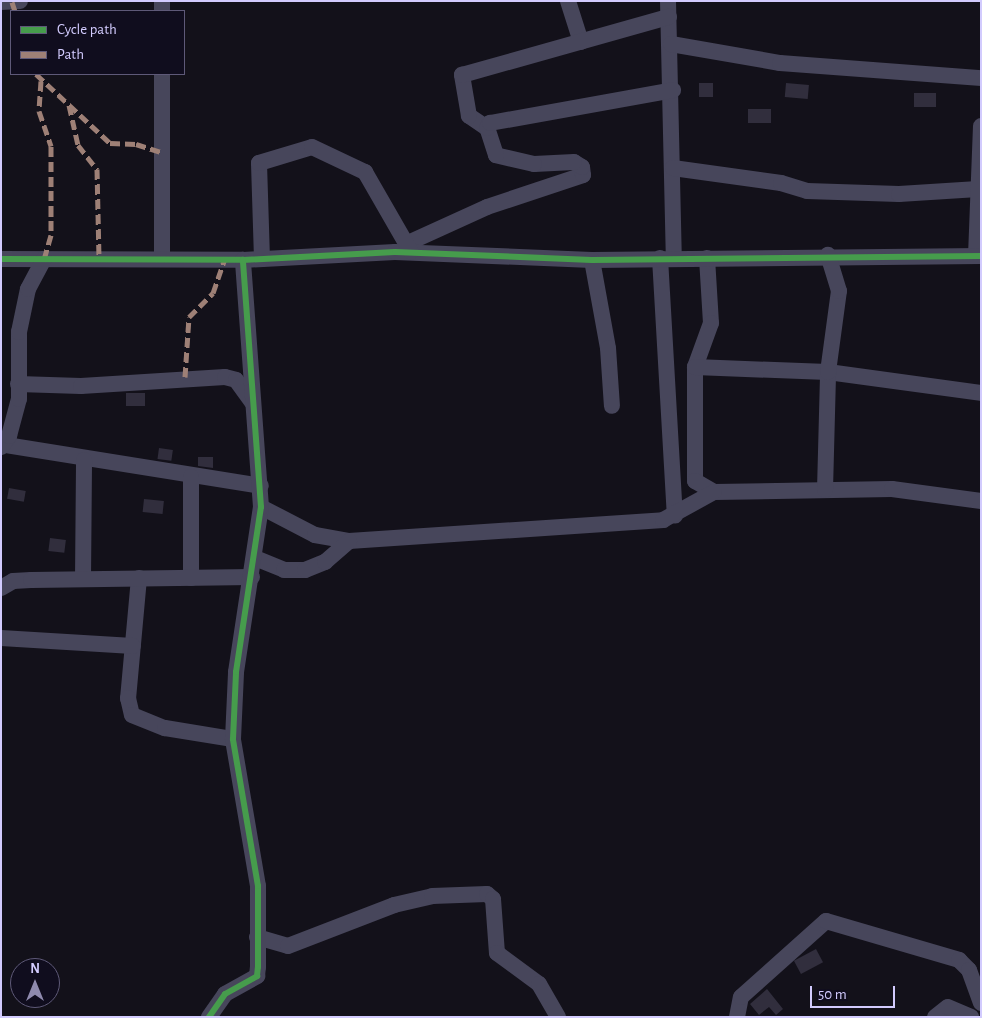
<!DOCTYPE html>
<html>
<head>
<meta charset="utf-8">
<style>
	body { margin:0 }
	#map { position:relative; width:982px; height:1018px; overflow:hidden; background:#13111a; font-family:"Alegreya Sans",sans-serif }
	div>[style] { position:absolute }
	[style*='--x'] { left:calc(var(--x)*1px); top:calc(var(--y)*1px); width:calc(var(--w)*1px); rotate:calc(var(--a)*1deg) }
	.building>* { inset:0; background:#312e3d; transform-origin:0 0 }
	.minor>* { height:16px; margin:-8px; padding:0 8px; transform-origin:8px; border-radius:8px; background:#47465b }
	.quiet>* { height:5px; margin-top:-2.5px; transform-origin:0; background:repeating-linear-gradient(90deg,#9e8076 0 10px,transparent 0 15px) }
	.cycleway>* { height:6px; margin:-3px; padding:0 3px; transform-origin:3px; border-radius:3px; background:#469c4c }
	span { translate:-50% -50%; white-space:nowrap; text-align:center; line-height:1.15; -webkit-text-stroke:4.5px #100d1e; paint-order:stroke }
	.frame { position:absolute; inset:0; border:2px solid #d2cbfe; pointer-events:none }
	.legend { position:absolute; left:10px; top:10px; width:175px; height:65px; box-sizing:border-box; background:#100d1e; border:1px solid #5e5978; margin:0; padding:6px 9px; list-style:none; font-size:15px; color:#d2cbfe }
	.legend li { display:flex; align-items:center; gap:10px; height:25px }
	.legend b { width:25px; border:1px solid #5e5978 }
	.north { position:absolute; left:10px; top:958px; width:50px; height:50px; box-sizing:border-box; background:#100d1e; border:1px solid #5e5978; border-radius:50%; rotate:0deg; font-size:14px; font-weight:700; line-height:20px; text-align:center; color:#d2cbfe }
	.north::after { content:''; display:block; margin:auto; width:18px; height:22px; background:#8f8aae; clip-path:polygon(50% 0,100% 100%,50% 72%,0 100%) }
	.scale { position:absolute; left:810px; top:986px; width:85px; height:22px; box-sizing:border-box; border:2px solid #d2cbfe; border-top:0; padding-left:6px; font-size:15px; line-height:18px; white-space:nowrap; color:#d2cbfe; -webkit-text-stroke:4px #100d1e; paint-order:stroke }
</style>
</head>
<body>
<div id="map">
	<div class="building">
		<i style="left:699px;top:83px;width:14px;height:14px"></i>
		<i style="left:786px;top:83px;width:23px;height:14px;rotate:5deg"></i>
		<i style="left:914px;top:93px;width:22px;height:14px"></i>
		<i style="left:748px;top:109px;width:23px;height:14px"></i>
		<i style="left:126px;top:393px;width:19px;height:13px"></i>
		<i style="left:159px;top:448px;width:14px;height:11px;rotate:8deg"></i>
		<i style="clip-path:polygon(198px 457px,213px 457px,213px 468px,198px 466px)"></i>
		<i style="left:9px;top:488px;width:17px;height:11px;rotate:10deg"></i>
		<i style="left:144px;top:499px;width:20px;height:13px;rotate:6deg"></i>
		<i style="left:50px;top:538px;width:16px;height:13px;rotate:7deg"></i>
		<i style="left:816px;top:949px;width:15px;height:25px;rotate:62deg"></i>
		<i style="clip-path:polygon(767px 989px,783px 1009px,776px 1015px,769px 1007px,759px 1015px,750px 1004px)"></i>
	</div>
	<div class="minor">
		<i style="--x:162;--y:1;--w:10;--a:90"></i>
		<i style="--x:568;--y:1;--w:43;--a:72.4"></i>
		<i style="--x:668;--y:1;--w:257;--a:88.7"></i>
		<i style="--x:1;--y:2;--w:19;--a:-3"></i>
		<i style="--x:671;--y:44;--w:111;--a:9.9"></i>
		<i style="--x:780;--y:63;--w:202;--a:4.3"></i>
		<i style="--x:487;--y:128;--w:22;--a:-146"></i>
		<i style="--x:469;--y:116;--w:42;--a:-99.7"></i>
		<i style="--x:462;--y:75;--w:215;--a:-15.7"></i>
		<i style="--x:673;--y:168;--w:109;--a:7.9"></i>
		<i style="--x:781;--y:183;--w:27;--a:17"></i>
		<i style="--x:807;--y:191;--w:92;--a:1.9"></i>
		<i style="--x:899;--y:194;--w:79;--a:-3.6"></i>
		<i style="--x:408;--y:243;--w:87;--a:-24.5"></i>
		<i style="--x:487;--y:207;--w:101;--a:-18.4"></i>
		<i style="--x:583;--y:175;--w:8;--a:-97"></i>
		<i style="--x:582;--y:167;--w:9;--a:-148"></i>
		<i style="--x:574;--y:162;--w:40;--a:177.1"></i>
		<i style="--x:534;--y:164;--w:39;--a:-167"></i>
		<i style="--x:496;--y:155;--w:28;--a:-108"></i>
		<i style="--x:487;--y:128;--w:6;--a:-59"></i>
		<i style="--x:490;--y:123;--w:186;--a:-10.2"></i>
		<i style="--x:162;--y:256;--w:182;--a:-90"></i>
		<i style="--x:976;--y:256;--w:130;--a:-87.8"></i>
		<i style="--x:660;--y:258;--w:258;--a:86.7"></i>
		<i style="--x:707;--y:258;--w:65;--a:86.5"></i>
		<i style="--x:711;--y:323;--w:47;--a:110"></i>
		<i style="--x:695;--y:367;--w:114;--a:90"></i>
		<i style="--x:695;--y:481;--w:22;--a:30"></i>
		<i style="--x:714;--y:492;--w:178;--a:-1"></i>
		<i style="--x:892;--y:489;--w:90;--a:7.7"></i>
		<i style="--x:1;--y:259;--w:242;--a:0.2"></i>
		<i style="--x:243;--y:260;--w:152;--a:-3"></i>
		<i style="--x:395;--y:252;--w:197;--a:2.3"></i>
		<i style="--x:592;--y:260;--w:389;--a:-0.6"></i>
		<i style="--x:262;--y:259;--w:96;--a:-91.8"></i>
		<i style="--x:259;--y:163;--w:55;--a:-16.8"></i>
		<i style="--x:312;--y:147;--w:59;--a:25.3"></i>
		<i style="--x:365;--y:172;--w:92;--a:60.1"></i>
		<i style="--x:592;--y:260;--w:89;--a:79.7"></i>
		<i style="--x:608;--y:348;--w:58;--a:86.1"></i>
		<i style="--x:695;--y:367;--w:133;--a:2.2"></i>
		<i style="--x:828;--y:372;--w:154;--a:7.8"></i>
		<i style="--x:18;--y:384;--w:63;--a:1.8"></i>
		<i style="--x:81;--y:386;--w:144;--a:-3.6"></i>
		<i style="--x:225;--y:377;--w:11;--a:15"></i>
		<i style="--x:236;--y:380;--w:29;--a:54"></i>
		<i style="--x:6;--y:445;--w:258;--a:9.1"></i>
		<i style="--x:1;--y:447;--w:14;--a:-54"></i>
		<i style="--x:9;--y:436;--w:38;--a:-75"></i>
		<i style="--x:19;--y:399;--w:67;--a:-90"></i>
		<i style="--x:19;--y:332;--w:44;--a:-78.2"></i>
		<i style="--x:28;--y:289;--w:34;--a:-62"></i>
		<i style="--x:825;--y:490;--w:118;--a:-88.5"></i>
		<i style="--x:828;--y:372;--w:82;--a:-82.3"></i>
		<i style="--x:839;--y:291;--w:38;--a:-107"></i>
		<i style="--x:261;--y:507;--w:61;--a:27.4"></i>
		<i style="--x:315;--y:535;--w:35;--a:10"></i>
		<i style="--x:349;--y:541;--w:315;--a:-3.8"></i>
		<i style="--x:663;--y:520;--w:58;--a:-28.8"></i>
		<i style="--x:255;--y:558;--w:31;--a:22"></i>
		<i style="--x:284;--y:570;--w:21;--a:0"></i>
		<i style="--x:305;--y:570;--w:22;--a:-22"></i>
		<i style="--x:325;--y:562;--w:32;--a:-41"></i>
		<i style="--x:139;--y:578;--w:121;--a:95.2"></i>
		<i style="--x:128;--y:698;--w:17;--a:77"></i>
		<i style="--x:132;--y:715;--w:35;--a:22"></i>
		<i style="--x:165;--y:728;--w:69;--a:9.2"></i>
		<i style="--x:191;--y:578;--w:101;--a:-90"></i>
		<i style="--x:83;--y:579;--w:119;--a:-89.5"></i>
		<i style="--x:1;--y:588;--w:14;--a:-30"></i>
		<i style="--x:13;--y:581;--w:18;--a:-3"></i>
		<i style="--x:31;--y:580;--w:221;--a:-0.8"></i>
		<i style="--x:1;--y:638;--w:132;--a:3.5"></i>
		<i style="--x:257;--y:937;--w:32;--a:16"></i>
		<i style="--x:288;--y:946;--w:114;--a:-21.1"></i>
		<i style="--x:394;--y:905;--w:39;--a:-13"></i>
		<i style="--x:432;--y:896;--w:55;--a:-2.1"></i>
		<i style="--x:487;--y:894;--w:8;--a:40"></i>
		<i style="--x:493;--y:899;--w:54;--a:85.8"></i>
		<i style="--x:497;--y:953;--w:52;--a:36.4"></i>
		<i style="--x:539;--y:984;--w:38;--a:60"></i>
		<i style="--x:209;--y:1017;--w:28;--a:-55"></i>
		<i style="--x:225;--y:994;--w:37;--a:-29"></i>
		<i style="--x:257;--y:976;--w:9;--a:-84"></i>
		<i style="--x:258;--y:967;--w:81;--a:-90"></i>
		<i style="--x:258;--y:886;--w:149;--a:-99.7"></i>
		<i style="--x:233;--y:739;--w:67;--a:-87.4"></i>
		<i style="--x:236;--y:672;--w:167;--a:-81.4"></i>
		<i style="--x:261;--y:507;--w:248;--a:-94.2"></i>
		<i style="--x:737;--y:1017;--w:20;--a:-79"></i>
		<i style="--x:741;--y:997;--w:114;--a:-41.8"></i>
		<i style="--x:826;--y:921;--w:139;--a:16.3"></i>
		<i style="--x:959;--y:960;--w:14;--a:45"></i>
		<i style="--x:969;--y:970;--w:35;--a:70"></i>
		<i style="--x:935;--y:1017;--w:16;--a:-38"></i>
		<i style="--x:948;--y:1007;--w:25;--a:23"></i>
	</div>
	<div class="quiet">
		<i style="--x:12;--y:2;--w:9;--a:72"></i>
		<i style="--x:36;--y:74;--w:101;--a:43"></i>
		<i style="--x:110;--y:143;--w:26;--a:2"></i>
		<i style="--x:136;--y:144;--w:29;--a:18"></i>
		<i style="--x:41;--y:81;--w:30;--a:94"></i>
		<i style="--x:39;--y:111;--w:37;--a:71"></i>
		<i style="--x:51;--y:146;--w:89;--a:90"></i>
		<i style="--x:51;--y:235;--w:25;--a:106"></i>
		<i style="--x:69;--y:105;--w:41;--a:77.3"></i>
		<i style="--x:78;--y:145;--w:31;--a:52"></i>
		<i style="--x:97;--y:169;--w:89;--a:88.7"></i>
		<i style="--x:185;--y:377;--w:60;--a:-86.2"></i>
		<i style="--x:189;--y:317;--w:34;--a:-45"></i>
		<i style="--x:213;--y:293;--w:36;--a:-71"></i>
	</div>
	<div class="cycleway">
		<i style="--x:1;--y:259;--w:242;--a:0.2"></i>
		<i style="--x:243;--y:260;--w:152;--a:-3"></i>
		<i style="--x:395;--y:252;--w:197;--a:2.3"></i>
		<i style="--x:592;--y:260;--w:389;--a:-0.6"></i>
		<i style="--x:209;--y:1017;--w:28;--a:-55"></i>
		<i style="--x:225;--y:994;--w:37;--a:-29"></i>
		<i style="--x:257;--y:976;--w:9;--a:-84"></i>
		<i style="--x:258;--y:967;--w:81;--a:-90"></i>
		<i style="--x:258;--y:886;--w:149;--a:-99.7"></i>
		<i style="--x:233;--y:739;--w:67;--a:-87.4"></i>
		<i style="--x:236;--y:672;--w:167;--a:-81.4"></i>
		<i style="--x:261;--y:507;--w:248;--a:-94.2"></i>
	</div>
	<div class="frame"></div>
	<ul class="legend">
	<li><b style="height:6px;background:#469c4c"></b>Cycle path</li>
	<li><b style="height:6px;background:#9e8076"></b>Path</li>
	</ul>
	<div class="north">N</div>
	<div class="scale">50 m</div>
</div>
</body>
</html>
